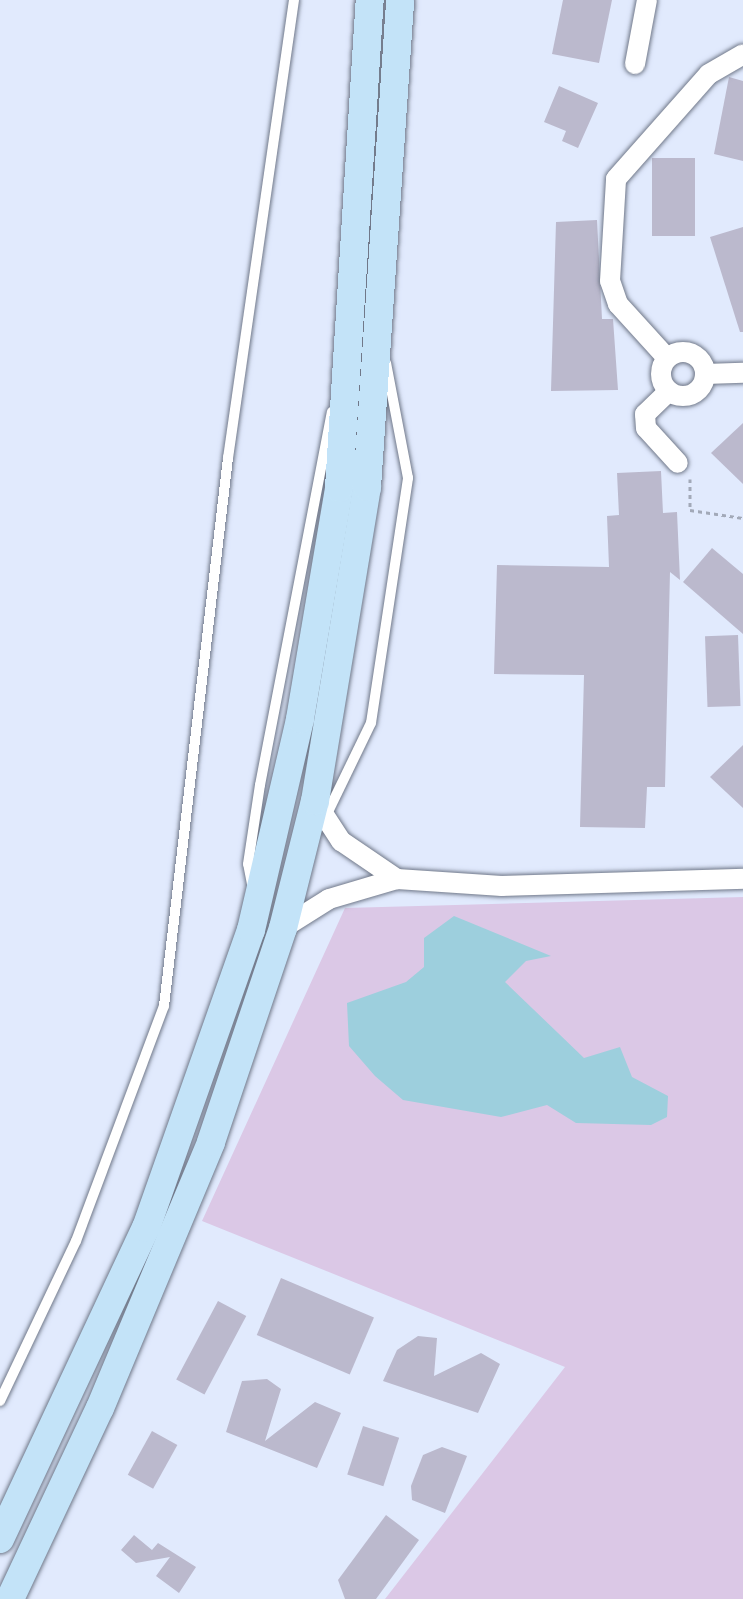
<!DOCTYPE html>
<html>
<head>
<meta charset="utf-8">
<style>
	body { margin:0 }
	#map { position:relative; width:743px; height:1599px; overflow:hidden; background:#e1eafd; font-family:"Alegreya Sans",sans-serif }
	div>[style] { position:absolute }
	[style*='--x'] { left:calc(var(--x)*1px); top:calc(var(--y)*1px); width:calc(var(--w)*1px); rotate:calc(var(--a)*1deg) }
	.green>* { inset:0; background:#dbc8e6 }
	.water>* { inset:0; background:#9dcfdd }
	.building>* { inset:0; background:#bbb9cd; transform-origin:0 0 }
	.path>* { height:3px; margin-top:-1.5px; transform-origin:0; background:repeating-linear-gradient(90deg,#a2a9b8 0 4px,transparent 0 8px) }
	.roads { filter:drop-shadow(0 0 2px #707889) drop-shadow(0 0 2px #707889) }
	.lane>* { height:10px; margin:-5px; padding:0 5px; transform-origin:5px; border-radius:5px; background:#fff }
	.street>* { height:20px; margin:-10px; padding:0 10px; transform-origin:10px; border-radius:10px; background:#fff }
	.street>.ring { margin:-10px; padding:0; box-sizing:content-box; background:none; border:20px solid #fff; border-radius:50% }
	.secondary>* { height:28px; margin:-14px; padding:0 14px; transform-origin:14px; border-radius:14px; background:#c3e3f8 }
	span { translate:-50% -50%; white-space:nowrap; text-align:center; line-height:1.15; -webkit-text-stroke:6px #fff; paint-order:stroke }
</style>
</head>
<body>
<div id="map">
	<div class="green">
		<i style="clip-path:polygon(743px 897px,743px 1599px,385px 1599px,565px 1367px,202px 1221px,345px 908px)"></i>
	</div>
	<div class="water">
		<i style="clip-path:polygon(454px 916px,551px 956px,526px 961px,505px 982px,584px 1058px,620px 1047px,632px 1077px,668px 1096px,667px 1117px,651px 1125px,576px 1123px,547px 1105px,501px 1117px,403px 1100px,375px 1076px,349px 1046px,347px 1003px,406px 982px,424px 967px,424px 938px)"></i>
	</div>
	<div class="building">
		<i style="clip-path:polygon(563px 0,612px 0,599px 63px,552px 54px)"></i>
		<i style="clip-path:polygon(729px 77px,743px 81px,743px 161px,714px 154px)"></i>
		<i style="clip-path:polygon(559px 86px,598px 103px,578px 148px,562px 141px,566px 131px,544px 122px)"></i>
		<i style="left:652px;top:158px;width:43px;height:78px"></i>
		<i style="clip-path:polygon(597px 220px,602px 319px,613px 319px,618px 390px,551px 391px,556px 222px)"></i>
		<i style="clip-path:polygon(743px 227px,743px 332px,740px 332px,710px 237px)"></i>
		<i style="clip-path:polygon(743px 423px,743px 484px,711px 453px)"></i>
		<i style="clip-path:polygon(661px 471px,663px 513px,677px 512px,680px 580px,670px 572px,665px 787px,647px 787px,645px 828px,580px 827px,584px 675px,494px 674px,497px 565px,609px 567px,607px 516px,619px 515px,617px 473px)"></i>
		<i style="clip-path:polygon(712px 548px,743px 574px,743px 634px,683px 582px)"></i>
		<i style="left:738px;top:635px;width:71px;height:33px;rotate:88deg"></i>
		<i style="clip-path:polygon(743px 745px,743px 808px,710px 777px)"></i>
		<i style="left:281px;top:1278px;width:101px;height:62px;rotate:23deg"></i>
		<i style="left:218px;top:1301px;width:32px;height:89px;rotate:28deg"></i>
		<i style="clip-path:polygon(418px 1336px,437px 1338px,434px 1376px,481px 1353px,500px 1364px,478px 1413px,383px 1381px,397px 1350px)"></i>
		<i style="clip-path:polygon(267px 1379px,281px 1389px,265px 1441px,315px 1402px,341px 1413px,317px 1468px,226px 1432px,242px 1381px)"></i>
		<i style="left:363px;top:1426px;width:38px;height:51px;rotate:18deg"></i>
		<i style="left:152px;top:1431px;width:29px;height:50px;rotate:29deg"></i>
		<i style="clip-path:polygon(442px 1447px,467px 1456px,445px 1513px,412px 1500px,411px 1486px,423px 1455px)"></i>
		<i style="clip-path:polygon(386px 1515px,419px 1540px,376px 1599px,345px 1599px,338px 1580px)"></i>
		<i style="clip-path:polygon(134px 1535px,152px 1550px,158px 1543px,196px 1567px,179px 1593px,156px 1576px,170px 1557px,136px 1563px,121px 1550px)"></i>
	</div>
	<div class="path">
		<i style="--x:690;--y:479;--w:31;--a:90"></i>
		<i style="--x:690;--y:510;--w:54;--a:8.6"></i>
	</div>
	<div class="roads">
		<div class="lane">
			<i style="--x:326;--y:816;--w:103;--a:-64.2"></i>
			<i style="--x:371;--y:723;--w:248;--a:-81.4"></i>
			<i style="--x:408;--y:478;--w:117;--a:-100.8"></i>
			<i style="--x:252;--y:884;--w:20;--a:-101"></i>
			<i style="--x:248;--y:864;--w:80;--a:-81.4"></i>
			<i style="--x:260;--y:785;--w:380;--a:-79.1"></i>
			<i style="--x:0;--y:1401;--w:177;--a:-64.6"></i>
			<i style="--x:76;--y:1241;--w:251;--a:-69.5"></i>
			<i style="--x:164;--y:1006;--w:552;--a:-83.34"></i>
			<i style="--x:228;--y:458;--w:463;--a:-81.8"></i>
		</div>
		<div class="street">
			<i style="--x:635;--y:64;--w:65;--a:-79.4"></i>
			<i class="ring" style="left:661px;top:352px;width:24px;height:24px"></i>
			<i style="--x:667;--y:358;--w:73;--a:-132.2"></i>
			<i style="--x:618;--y:304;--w:24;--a:-109"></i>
			<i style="--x:610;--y:281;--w:102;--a:-86.6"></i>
			<i style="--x:616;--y:179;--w:140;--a:-48.5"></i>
			<i style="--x:709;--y:74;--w:39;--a:-30"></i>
			<i style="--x:705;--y:374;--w:38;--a:-2"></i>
			<i style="--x:668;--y:392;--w:32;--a:136"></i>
			<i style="--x:645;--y:414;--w:14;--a:86"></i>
			<i style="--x:646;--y:428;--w:47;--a:47.6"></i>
			<i style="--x:315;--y:801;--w:48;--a:57"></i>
			<i style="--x:341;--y:841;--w:68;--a:34.2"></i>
			<i style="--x:283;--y:928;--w:54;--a:-32.2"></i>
			<i style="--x:329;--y:899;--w:71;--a:-16.4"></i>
			<i style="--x:397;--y:879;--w:105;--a:3.8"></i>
			<i style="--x:502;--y:886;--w:241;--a:-1.7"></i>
		</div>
		<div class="secondary">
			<i style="--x:0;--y:1539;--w:344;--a:-64.9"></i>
			<i style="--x:146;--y:1228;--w:316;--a:-70.6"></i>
			<i style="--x:251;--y:930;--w:217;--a:-76.9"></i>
			<i style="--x:300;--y:719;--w:234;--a:-80.4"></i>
			<i style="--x:339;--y:488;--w:489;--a:-86.4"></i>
			<i style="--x:10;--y:1599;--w:211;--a:-64.8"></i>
			<i style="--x:100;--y:1408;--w:288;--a:-67.3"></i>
			<i style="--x:211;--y:1142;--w:226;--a:-71.4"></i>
			<i style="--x:283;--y:928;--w:131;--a:-75.9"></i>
			<i style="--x:315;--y:801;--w:318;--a:-80.6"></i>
			<i style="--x:367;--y:487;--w:488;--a:-86.1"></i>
		</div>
	</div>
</div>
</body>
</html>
